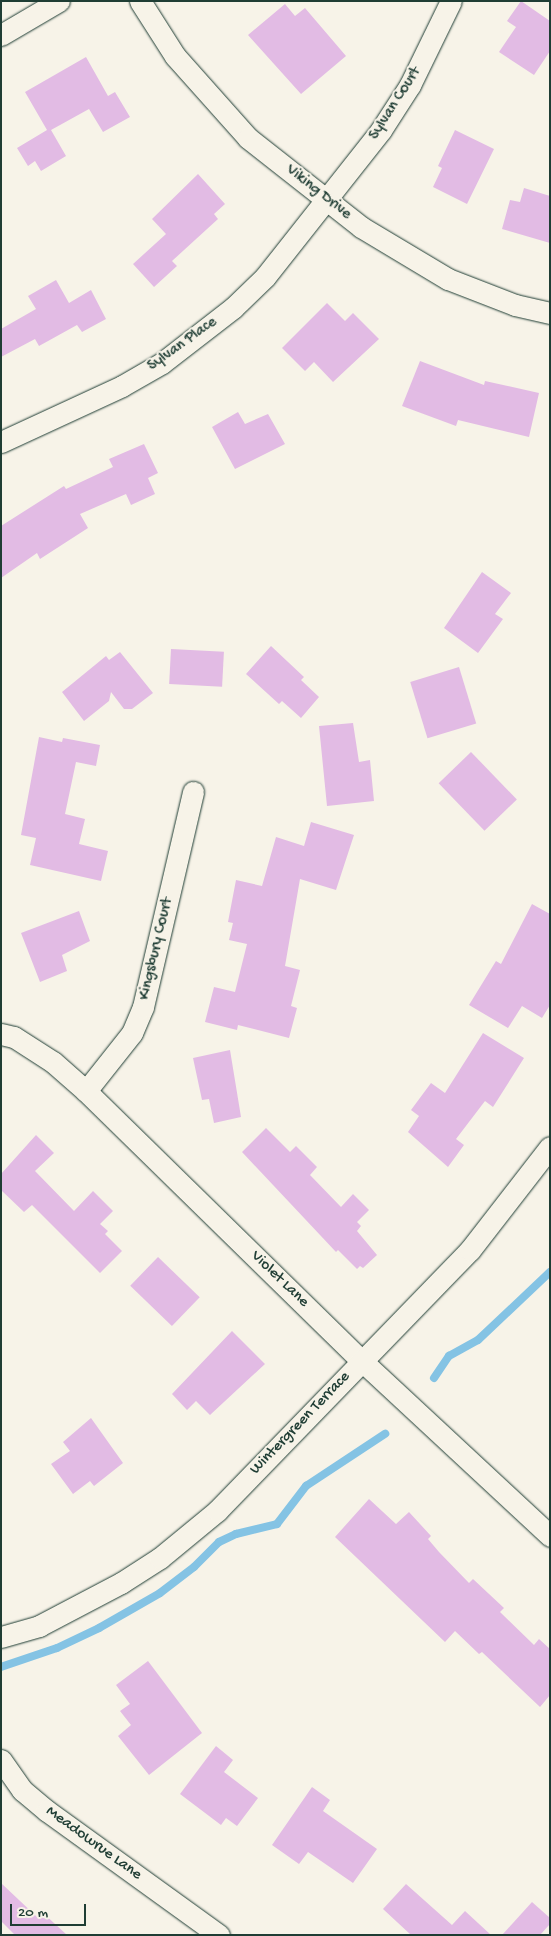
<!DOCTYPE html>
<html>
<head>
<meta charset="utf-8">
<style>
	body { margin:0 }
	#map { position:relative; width:551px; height:1936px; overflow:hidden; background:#f7f3e8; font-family:"Gochi Hand",sans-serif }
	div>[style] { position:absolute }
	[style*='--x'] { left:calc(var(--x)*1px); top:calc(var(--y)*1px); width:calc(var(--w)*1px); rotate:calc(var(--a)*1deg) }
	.stream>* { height:8px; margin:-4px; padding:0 4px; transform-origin:4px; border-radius:4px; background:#84c3e4 }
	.building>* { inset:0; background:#e2bbe4; transform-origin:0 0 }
	.roads { filter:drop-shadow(0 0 1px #1f3d34) drop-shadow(0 0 1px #1f3d34) }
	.street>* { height:21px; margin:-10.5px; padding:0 10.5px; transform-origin:10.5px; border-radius:10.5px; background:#f7f3e8 }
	span { translate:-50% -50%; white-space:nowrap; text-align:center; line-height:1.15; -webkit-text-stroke:4px #f7f3e8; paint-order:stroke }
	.street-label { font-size:16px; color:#1f3d34 }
	.frame { position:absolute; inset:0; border:2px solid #1f3d34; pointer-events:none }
	.scale { position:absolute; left:10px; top:1904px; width:76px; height:22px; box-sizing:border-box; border:2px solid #1f3d34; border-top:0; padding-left:6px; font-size:15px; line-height:18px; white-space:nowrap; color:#1f3d34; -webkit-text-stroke:4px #f7f3e8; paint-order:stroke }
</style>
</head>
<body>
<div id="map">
	<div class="stream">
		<i style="--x:434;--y:1378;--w:27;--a:-56"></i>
		<i style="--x:449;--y:1356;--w:33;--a:-29"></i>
		<i style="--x:478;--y:1340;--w:99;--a:-43.4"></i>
		<i style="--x:1;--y:1667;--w:59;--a:-18.7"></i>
		<i style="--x:57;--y:1648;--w:47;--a:-25.5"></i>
		<i style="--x:99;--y:1628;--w:70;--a:-29.8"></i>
		<i style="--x:160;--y:1593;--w:43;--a:-37.4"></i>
		<i style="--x:194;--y:1567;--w:35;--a:-45"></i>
		<i style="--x:219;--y:1542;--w:19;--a:-25"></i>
		<i style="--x:236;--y:1534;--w:42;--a:-13.7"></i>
		<i style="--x:277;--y:1524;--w:48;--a:-52.7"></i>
		<i style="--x:306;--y:1486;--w:95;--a:-33.4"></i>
	</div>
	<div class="building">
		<i style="clip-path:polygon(521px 1px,550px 21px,550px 51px,534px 75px,499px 52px,516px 27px,507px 21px)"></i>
		<i style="clip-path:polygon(285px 4px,295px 16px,305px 8px,346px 56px,301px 94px,248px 35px)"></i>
		<i style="clip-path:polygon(86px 57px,108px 96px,115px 92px,130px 117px,103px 132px,89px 109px,51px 130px,66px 156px,41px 171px,35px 161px,28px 166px,17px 148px,47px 130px,25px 92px)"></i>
		<i style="clip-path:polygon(455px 130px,494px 149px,467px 204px,433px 187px,442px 168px,438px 166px)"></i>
		<i style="clip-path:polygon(198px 174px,225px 204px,214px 214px,218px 219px,172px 261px,177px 266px,154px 287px,133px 264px,166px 234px,152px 219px)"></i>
		<i style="clip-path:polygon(524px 188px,550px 196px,550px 243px,502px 229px,510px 200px,520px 202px)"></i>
		<i style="clip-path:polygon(56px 280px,69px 303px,91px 290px,106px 319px,82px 332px,77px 325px,39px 346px,35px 339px,1px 357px,1px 329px,36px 309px,28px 296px)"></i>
		<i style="clip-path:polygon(327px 303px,345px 321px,353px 313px,379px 339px,333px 382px,314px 362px,305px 371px,282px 348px)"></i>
		<i style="clip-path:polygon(420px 361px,484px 385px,485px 381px,539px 393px,529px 437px,458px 420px,456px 426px,402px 406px)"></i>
		<i style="clip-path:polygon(238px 412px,245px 424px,268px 414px,285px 444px,235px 469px,212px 427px)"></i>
		<i style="clip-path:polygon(144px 444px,158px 473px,148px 478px,155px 494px,131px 505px,126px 494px,80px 514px,88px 528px,40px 559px,37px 553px,1px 578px,1px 526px,64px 486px,66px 489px,113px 467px,109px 459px)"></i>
		<i style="clip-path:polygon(482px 572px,511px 593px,495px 614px,503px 619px,478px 653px,444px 628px)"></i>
		<i style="clip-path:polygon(271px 646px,304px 677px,301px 680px,319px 697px,301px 718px,282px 701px,279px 704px,246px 674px)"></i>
		<i style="left:171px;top:649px;width:53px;height:35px;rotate:3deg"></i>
		<i style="clip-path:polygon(120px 652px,153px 693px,132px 709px,124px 709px,111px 692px,109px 701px,84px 721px,62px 692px,106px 656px,109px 660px)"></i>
		<i style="left:459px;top:667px;width:59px;height:51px;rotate:73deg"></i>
		<i style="clip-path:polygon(353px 723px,359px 762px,370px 760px,374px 801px,327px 806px,319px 726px)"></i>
		<i style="clip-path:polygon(39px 737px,62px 742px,63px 738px,100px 745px,96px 766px,76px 762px,65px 814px,85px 819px,79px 844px,108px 851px,101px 881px,30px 865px,36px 838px,21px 835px)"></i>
		<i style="left:471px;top:752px;width:66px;height:45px;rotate:46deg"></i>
		<i style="clip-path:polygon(311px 822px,354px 835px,336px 890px,300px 879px,285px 966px,300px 970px,291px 1006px,297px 1008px,289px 1038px,238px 1025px,237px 1030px,205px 1022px,214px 987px,235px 992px,247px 944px,229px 940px,233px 923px,228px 922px,236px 880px,262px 886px,276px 837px,304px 846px)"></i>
		<i style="clip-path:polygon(532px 904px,550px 914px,550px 1005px,542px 1018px,522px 1006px,508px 1028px,469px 1005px,496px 961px,501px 964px)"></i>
		<i style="clip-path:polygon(79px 911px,90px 941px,62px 955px,67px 971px,40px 982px,21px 933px)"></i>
		<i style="clip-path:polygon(483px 1033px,524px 1058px,493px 1107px,485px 1101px,456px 1139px,464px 1145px,448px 1167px,408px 1132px,419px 1116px,411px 1110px,431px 1083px,445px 1093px)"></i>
		<i style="clip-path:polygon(230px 1050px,241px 1117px,214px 1123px,209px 1099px,202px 1100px,193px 1058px)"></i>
		<i style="clip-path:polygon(266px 1128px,290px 1152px,296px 1146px,317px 1167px,310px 1175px,341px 1207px,353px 1194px,369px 1210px,357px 1222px,361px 1226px,357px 1231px,377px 1255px,363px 1268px,360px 1266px,357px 1269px,338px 1250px,336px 1252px,242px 1152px)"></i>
		<i style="clip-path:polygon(36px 1135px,54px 1153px,35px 1171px,74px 1211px,93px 1191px,113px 1211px,100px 1224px,108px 1231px,105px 1234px,122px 1251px,100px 1273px,32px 1205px,24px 1212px,1px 1190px,1px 1174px)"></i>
		<i style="left:158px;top:1257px;width:58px;height:40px;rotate:44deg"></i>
		<i style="clip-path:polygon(232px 1331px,265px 1364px,210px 1415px,196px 1401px,187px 1410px,172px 1394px)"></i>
		<i style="clip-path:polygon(91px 1418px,123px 1463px,94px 1486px,90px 1481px,73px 1494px,51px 1464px,70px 1451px,63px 1442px)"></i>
		<i style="clip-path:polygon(369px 1499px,396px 1524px,409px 1512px,431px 1536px,428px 1539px,439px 1552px,469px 1583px,473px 1579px,504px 1608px,500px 1612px,534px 1645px,539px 1639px,550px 1649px,550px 1695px,540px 1707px,482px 1652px,479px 1654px,455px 1631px,445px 1642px,335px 1537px)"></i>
		<i style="clip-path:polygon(148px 1661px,202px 1733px,149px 1775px,118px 1736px,131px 1725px,120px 1711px,130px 1704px,116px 1685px)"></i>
		<i style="clip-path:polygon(216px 1746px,233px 1760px,224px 1772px,258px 1798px,237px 1826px,226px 1818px,221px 1825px,180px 1794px)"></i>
		<i style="clip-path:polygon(312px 1787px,330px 1800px,323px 1811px,377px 1849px,353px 1883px,308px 1852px,299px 1864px,272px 1845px)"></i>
		<i style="clip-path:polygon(1px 1883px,37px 1917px,42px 1912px,67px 1935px,15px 1935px,1px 1921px)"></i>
		<i style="clip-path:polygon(406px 1884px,452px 1925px,465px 1911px,491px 1935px,411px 1935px,383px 1909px)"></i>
		<i style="clip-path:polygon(532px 1902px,550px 1918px,550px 1924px,540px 1935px,502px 1935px)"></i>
	</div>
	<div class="roads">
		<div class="street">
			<i style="--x:140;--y:1;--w:65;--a:57.5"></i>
			<i style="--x:175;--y:56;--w:110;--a:48.3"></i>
			<i style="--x:248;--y:138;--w:144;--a:38.2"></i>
			<i style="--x:361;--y:227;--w:101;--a:30.9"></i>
			<i style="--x:448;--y:279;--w:72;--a:21.2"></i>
			<i style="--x:515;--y:305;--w:36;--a:13"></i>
			<i style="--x:1;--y:35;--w:67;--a:-30.4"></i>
			<i style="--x:1;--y:442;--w:133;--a:-24.8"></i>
			<i style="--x:122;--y:386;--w:46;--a:-29.9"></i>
			<i style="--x:162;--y:363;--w:90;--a:-37.8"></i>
			<i style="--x:233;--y:308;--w:45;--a:-44.1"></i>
			<i style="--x:265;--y:277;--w:187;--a:-51.7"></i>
			<i style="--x:381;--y:130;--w:54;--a:-57.2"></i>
			<i style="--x:410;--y:85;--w:93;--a:-64"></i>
			<i style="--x:1;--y:1034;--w:13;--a:13"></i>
			<i style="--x:14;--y:1037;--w:46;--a:32.7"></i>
			<i style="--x:53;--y:1062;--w:44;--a:41.3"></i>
			<i style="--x:86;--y:1091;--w:386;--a:44.4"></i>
			<i style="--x:362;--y:1361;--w:257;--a:42.9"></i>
			<i style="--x:86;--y:1091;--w:74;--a:-51.6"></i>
			<i style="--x:132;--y:1033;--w:28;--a:-67"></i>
			<i style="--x:143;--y:1007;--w:221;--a:-76.9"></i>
			<i style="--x:1;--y:1637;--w:40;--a:-16"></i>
			<i style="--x:39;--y:1626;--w:93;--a:-27.7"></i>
			<i style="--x:121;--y:1583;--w:46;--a:-32.7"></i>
			<i style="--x:160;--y:1558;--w:74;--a:-39.5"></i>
			<i style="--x:217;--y:1511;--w:363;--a:-45.9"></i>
			<i style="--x:470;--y:1250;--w:130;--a:-52.2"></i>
			<i style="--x:1;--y:1760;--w:37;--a:55"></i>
			<i style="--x:22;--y:1790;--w:33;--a:40"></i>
			<i style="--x:47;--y:1811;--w:212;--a:35.8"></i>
		</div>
	</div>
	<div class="street-label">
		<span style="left:396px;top:104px;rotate:-58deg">Sylvan Court</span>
		<span style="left:318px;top:193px;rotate:38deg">Viking Drive</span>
		<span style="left:183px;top:345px;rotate:-36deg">Sylvan Place</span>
		<span style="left:157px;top:949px;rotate:-77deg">Kingsbury Court</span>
		<span style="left:279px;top:1280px;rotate:44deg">Violet Lane</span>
		<span style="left:301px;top:1424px;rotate:-46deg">Wintergreen Terrace</span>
		<span style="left:93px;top:1844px;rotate:36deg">Meadowrue Lane</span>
	</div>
	<div class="frame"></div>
	<div class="scale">20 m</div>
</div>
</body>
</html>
